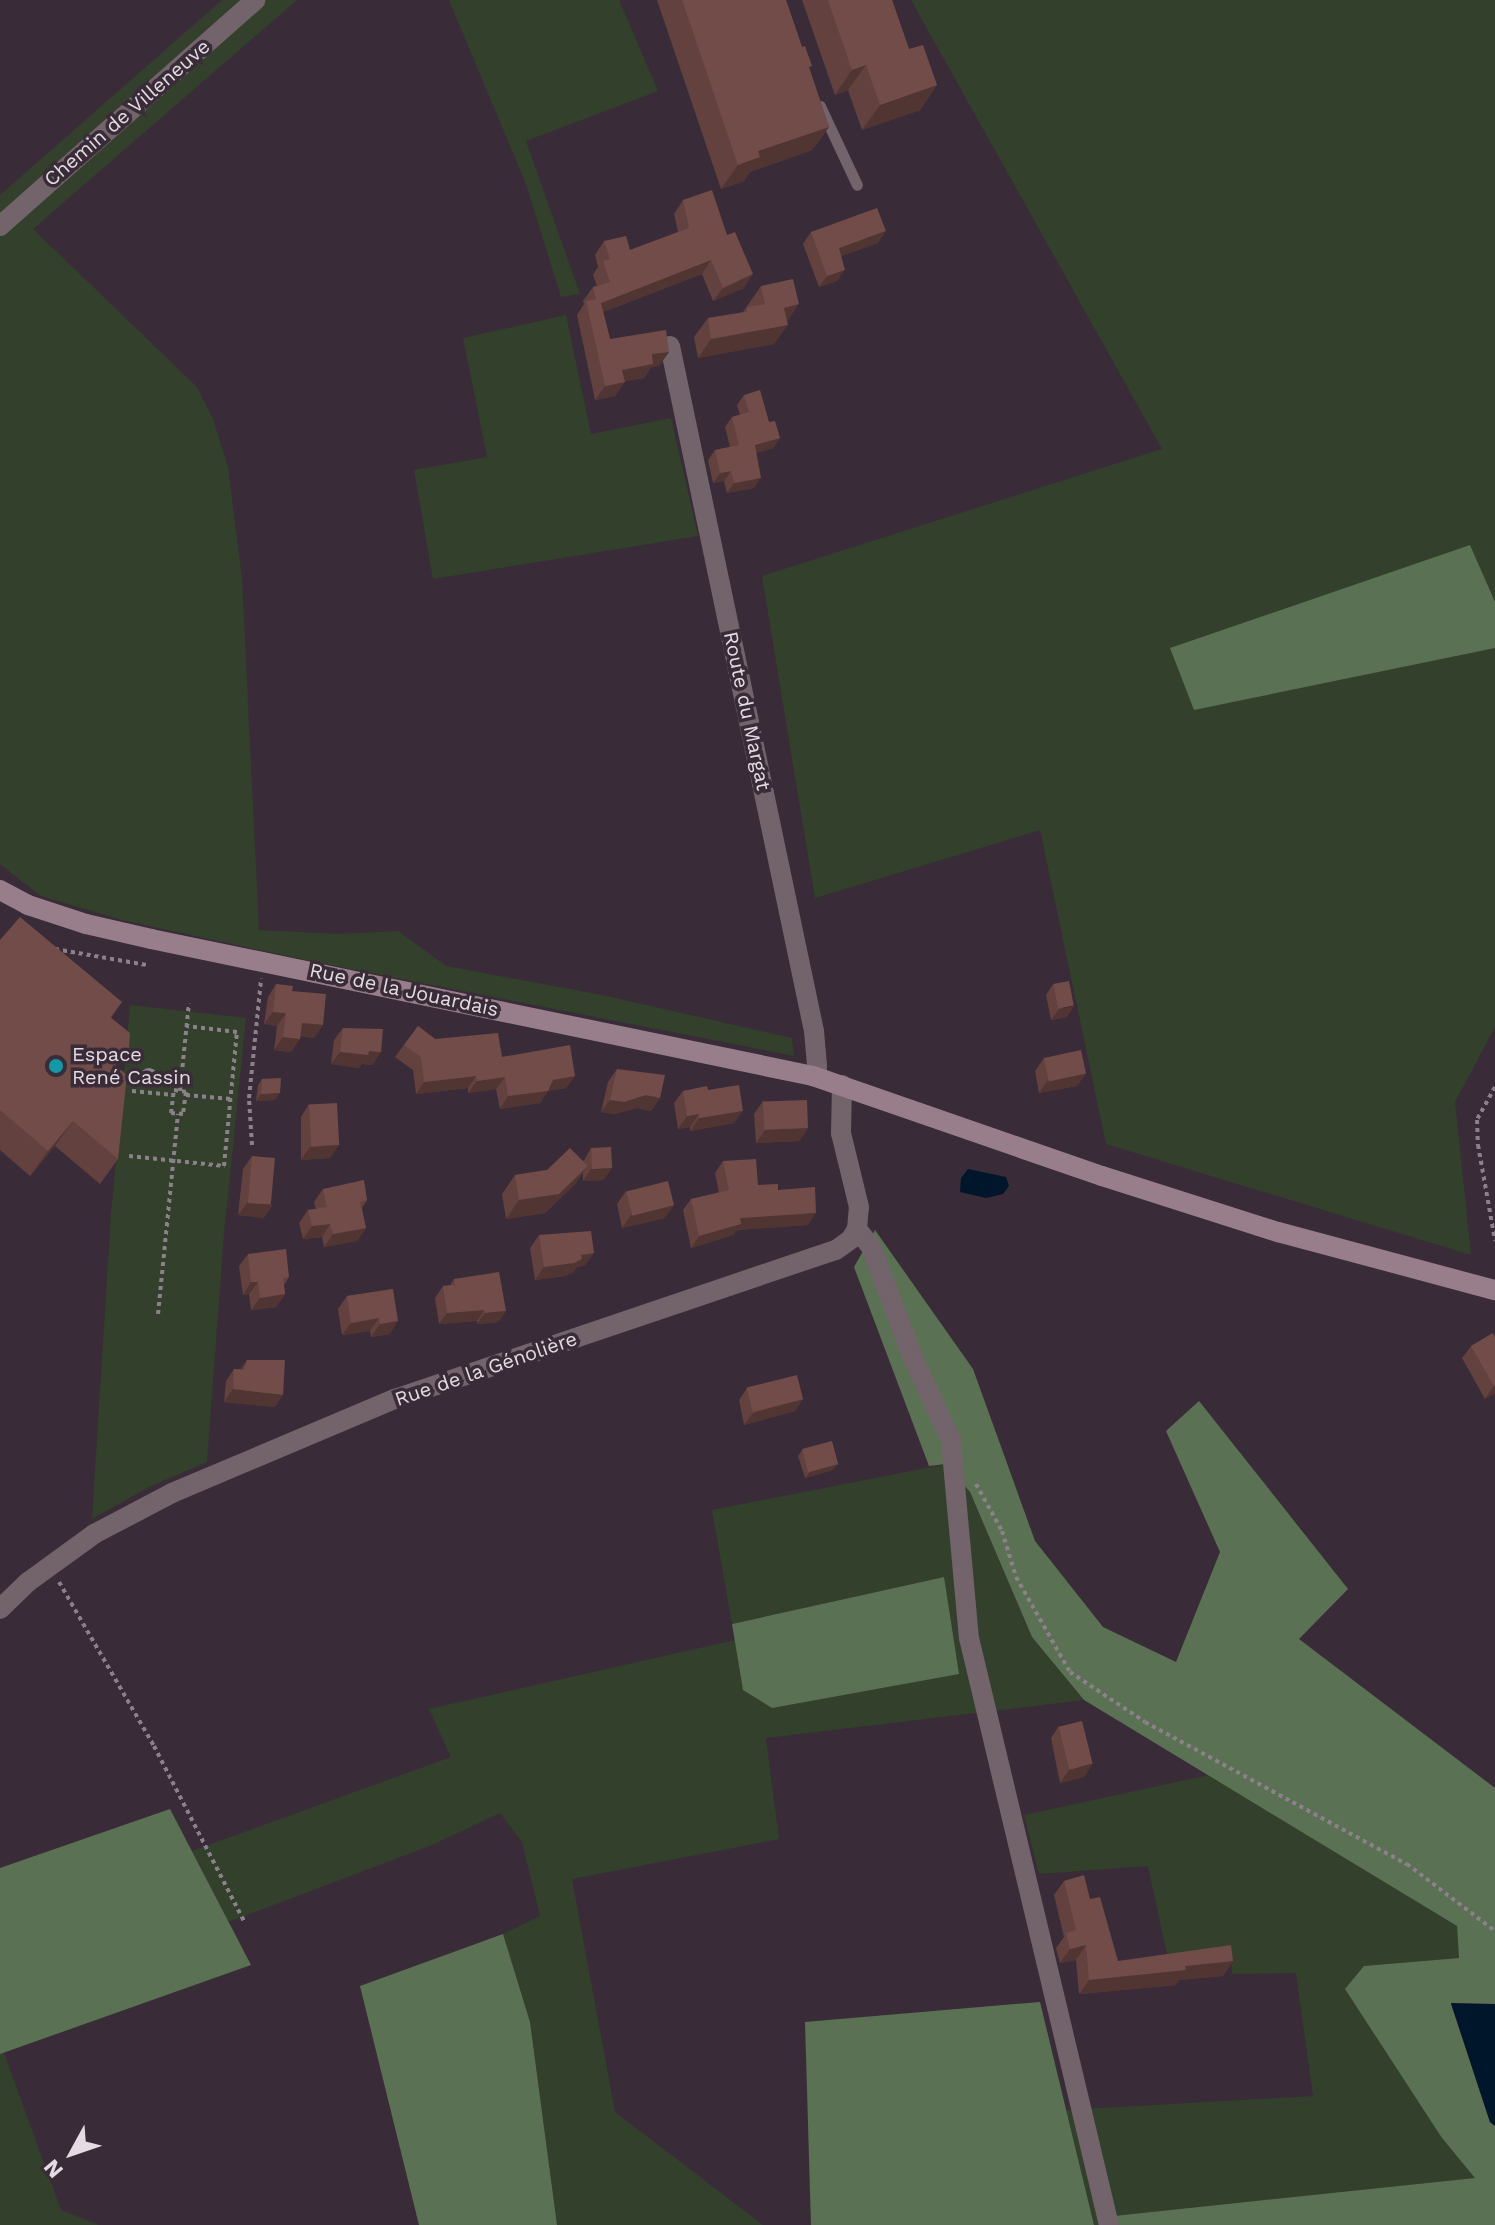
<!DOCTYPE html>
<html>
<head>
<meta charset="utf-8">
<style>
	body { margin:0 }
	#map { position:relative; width:1495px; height:2225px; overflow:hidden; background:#392c38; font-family:"Work Sans",sans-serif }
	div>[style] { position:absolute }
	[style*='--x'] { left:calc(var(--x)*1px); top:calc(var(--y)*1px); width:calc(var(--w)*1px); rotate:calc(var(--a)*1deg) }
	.green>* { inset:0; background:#32402c }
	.forest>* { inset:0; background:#5b7153 }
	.water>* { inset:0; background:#00162b }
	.path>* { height:4px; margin-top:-2px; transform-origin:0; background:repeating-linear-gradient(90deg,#8c818b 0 4px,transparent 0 8px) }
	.path>.ring { margin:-2px; padding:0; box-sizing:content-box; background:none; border:4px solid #8c818b; border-radius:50% }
	.lane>* { height:11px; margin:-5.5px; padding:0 5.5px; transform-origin:5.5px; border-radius:5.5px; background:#73636b }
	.street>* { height:20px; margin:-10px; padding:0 10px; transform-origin:10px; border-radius:10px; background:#73636b }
	.secondary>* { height:20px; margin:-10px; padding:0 10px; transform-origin:10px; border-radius:10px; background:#987e8b }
	.wall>* { inset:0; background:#62413f }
	.shaded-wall>* { inset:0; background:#503533 }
	.building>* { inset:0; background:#724c49; transform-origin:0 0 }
	.dots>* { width:22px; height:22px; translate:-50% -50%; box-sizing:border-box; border:4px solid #392c38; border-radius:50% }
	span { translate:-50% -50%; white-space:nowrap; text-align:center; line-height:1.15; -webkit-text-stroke:7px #392c38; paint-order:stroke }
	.street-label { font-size:20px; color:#e4dbe3 }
	.poi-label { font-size:20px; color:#e4dbe3 }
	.left { translate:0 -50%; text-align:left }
	.north { position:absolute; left:32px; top:2113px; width:80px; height:80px; -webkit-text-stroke:6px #392c38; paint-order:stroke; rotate:230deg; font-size:22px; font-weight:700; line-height:32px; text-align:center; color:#e4dbe3 }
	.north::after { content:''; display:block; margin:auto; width:28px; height:36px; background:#e4dbe3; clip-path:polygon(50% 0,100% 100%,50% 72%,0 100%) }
</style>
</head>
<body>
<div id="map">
	<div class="green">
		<i style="clip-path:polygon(222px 0,297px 0,33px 229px,196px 386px,213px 419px,228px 467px,242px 578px,259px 930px,338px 934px,398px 931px,446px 966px,602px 995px,792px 1038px,794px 1056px,315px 962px,122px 920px,41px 896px,0 864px,0 195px)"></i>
		<i style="clip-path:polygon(449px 0,619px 0,658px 91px,526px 141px,580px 294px,561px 297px,526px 184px)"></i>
		<i style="clip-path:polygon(911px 0,1495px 0,1495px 1027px,1455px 1102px,1471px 1255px,1106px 1144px,1040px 830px,815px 898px,762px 576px,1162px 449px)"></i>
		<i style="clip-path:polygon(566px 315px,591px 434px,671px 418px,698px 536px,433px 579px,414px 470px,487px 457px,463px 338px)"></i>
		<i style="clip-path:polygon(130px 1005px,246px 1018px,224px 1234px,207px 1462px,151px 1486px,92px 1519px,111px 1214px)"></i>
		<i style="clip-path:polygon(946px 1464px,970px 1492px,1032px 1637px,1084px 1700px,766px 1738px,779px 1839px,572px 1879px,615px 2112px,763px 2225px,557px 2225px,530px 2022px,503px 1934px,540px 1916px,522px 1842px,500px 1813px,432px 1845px,229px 1922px,192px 1851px,451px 1757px,429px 1709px,735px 1640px,743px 1689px,943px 1577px,732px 1624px,712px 1510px)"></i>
		<i style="clip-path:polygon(1209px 1775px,1457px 1926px,1460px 1958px,1364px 1966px,1442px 2138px,1476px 2178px,1115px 2216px,1116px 2225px,1094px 2225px,1066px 2110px,1313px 2096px,1296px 1973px,1232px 1974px,1231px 1953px,1168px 1959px,1148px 1866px,1039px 1874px,1024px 1815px)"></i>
		<i style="clip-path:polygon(4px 2053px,61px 2210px,99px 2225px,0 2225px,0 2054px)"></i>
	</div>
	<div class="forest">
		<i style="clip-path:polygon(1470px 545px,1495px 602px,1495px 648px,1194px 710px,1170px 648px)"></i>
		<i style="clip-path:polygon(875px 1230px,973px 1369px,1035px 1541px,1103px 1627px,1176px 1662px,1220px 1552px,1166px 1431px,1199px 1401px,1348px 1589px,1299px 1639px,1495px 1788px,1495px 2004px,1451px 2004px,1490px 2122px,1495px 2126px,1495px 2225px,1116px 2225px,1114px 2216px,1475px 2178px,1442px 2138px,1345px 1989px,1364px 1966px,1459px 1958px,1457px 1926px,1084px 1700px,1032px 1637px,970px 1492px,946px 1464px,929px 1466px,854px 1267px)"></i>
		<i style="clip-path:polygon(944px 1577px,959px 1674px,772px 1708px,743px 1690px,732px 1624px)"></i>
		<i style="clip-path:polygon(170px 1809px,251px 1965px,0 2054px,0 1868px)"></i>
		<i style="clip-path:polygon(503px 1934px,530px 2022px,557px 2225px,419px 2225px,360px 1986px)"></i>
		<i style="clip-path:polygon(1040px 2002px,1094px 2225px,811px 2225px,805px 2022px)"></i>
	</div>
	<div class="water">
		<i style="clip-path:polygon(968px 1169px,1006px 1177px,1009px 1186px,1003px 1194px,986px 1198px,960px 1192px,961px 1178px)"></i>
		<i style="clip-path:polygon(1451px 2003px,1495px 2004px,1495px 2126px,1490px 2122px)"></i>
	</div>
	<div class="path">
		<i style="--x:55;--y:949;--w:93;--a:9.9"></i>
		<i class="ring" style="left:142px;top:1070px;width:10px;height:10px"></i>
		<i style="--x:156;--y:1078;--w:25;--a:7"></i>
		<i style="--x:1495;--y:1087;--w:38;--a:119"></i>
		<i style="--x:1477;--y:1120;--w:25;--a:88"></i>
		<i style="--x:1478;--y:1145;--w:97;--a:79.9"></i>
		<i style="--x:174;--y:1090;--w:12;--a:9"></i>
		<i style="--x:186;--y:1092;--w:22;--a:98"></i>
		<i style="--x:183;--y:1114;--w:12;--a:-175"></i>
		<i style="--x:171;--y:1113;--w:23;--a:-83"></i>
		<i style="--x:132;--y:1091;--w:42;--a:5.4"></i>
		<i style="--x:180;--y:1091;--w:88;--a:-84.2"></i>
		<i style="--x:186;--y:1095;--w:45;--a:5.1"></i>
		<i style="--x:252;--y:1145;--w:47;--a:-93.7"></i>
		<i style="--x:249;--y:1098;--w:120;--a:-84.2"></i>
		<i style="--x:129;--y:1156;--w:96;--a:6"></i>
		<i style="--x:224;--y:1166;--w:135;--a:-84.5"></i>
		<i style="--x:237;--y:1032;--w:51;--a:-173.3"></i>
		<i style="--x:158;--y:1314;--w:201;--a:-84.3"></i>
		<i style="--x:976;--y:1484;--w:54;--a:61"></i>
		<i style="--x:1002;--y:1531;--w:48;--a:73.1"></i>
		<i style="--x:1016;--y:1577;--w:109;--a:60.4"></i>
		<i style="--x:1070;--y:1672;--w:90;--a:33.7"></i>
		<i style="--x:1145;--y:1722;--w:298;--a:28.5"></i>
		<i style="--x:1407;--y:1864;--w:111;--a:37.3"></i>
		<i style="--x:59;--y:1582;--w:190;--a:59.9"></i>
		<i style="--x:154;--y:1746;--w:199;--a:62.8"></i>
	</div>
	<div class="lane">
		<i style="--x:820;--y:106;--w:87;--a:64.9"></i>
	</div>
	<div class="street">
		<i style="--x:0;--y:226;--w:341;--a:-41.5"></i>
		<i style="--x:670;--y:346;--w:700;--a:78.13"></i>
		<i style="--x:814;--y:1031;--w:36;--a:85"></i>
		<i style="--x:817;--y:1067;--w:10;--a:114"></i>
		<i style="--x:857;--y:1229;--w:23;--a:52"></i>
		<i style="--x:871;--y:1247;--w:121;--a:69.2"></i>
		<i style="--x:914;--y:1360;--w:89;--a:65.4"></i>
		<i style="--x:951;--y:1441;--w:198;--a:84.8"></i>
		<i style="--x:969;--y:1638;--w:603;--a:76.59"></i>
		<i style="--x:0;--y:1609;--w:39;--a:-44"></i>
		<i style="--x:28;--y:1582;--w:82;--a:-36"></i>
		<i style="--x:94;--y:1534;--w:88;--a:-27.7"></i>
		<i style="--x:172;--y:1493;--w:242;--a:-22.9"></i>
		<i style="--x:395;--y:1399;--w:465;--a:-18.7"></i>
		<i style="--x:836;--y:1250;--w:19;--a:-36"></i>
		<i style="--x:851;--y:1239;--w:12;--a:-59"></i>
		<i style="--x:857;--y:1229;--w:22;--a:-85"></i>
		<i style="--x:859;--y:1207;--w:76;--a:-103.7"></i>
		<i style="--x:841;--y:1133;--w:48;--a:-88.8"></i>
	</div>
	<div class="secondary">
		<i style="--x:0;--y:890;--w:32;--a:28"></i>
		<i style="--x:28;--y:905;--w:61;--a:18.1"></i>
		<i style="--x:86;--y:924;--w:67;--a:13"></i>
		<i style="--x:151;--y:939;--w:676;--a:11.69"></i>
		<i style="--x:813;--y:1076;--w:306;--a:19.1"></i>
		<i style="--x:1102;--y:1176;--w:185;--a:17.7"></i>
		<i style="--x:1278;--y:1232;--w:225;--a:15"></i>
	</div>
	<div class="wall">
		<i style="clip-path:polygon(657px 0,786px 0,829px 127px,812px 150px,750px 172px,744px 181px,721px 189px)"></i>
		<i style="clip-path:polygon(802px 0,892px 0,909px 49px,937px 85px,920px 110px,862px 130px,848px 90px,835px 95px)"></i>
		<i style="clip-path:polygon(683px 200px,744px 288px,713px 301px,702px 274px,603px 312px,610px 339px,669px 352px,659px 366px,651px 367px,644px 378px,625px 381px,615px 396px,595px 400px,577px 315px,584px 304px,583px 301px,593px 287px,597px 286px,593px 275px,598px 267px,595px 255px,604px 241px,630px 250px,678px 232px,674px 214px)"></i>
		<i style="clip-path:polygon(811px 232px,878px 243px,841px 256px,837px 281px,819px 287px,803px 244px)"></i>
		<i style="clip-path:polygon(761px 286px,787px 322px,774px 344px,698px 358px,694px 337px,708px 318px,743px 312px)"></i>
		<i style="clip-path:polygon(744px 395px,769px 422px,780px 438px,773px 448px,756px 453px,754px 488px,727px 493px,724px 481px,713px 483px,708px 460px,715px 450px,730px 447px,725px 427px,732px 417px,740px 415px,737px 405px)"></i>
		<i style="clip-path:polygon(0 940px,122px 1002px,111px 1018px,116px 1067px,118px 1159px,100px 1184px,55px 1146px,30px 1176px,0 1150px)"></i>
		<i style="clip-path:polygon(276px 984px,292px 991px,314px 1038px,301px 1036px,291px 1052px,274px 1050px,277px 1026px,264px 1024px,268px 997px)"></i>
		<i style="clip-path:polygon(1053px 984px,1067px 1017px,1051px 1020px,1046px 995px)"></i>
		<i style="clip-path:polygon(418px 1026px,435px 1039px,575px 1076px,566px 1088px,548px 1091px,540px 1103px,500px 1109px,496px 1089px,468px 1093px,468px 1088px,416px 1094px,413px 1070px,395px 1057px)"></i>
		<i style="clip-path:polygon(343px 1028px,381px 1052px,372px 1065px,362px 1064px,359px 1068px,331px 1064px,334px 1040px)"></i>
		<i style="clip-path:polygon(1044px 1058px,1086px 1073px,1077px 1086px,1039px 1093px,1035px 1071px)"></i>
		<i style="clip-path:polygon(617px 1069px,660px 1098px,651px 1111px,637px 1108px,615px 1114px,601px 1112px,608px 1082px)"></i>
		<i style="clip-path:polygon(262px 1079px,275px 1100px,256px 1101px,258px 1085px)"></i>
		<i style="clip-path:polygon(708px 1090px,734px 1123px,690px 1131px,690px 1127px,678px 1129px,674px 1103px,683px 1091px)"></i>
		<i style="clip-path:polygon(763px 1101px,808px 1128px,799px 1141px,756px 1143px,754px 1114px)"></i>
		<i style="clip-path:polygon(309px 1104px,330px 1158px,301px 1160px,301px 1117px)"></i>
		<i style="clip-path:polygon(591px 1148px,604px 1180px,583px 1181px,583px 1173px,574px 1185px,545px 1213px,506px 1219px,502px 1194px,515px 1175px,547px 1170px,583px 1162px)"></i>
		<i style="clip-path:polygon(252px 1156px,264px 1218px,238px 1215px,243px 1169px)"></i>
		<i style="clip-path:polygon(723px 1161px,758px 1185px,778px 1190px,808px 1225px,737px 1230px,733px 1235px,691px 1248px,683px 1210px,691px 1199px,719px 1193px,715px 1173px)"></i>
		<i style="clip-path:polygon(323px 1189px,367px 1200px,362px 1208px,366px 1228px,357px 1241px,324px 1247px,322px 1237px,303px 1239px,299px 1223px,308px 1210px,316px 1209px,314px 1202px)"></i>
		<i style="clip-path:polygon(626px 1191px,665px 1218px,622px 1228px,617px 1204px)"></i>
		<i style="clip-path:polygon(539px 1235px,594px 1253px,585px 1265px,577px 1267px,573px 1272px,565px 1276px,535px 1280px,530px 1248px)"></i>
		<i style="clip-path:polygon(248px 1254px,289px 1277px,284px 1285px,285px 1294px,276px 1307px,251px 1310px,249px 1294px,243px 1295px,239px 1266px)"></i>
		<i style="clip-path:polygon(454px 1279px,499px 1322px,477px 1324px,477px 1321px,439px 1324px,435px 1298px,443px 1286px,450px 1285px)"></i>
		<i style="clip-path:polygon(393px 1289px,390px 1334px,371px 1337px,370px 1331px,342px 1335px,338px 1309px,347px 1296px)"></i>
		<i style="clip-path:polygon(1493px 1333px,1495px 1393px,1485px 1399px,1462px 1358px,1471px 1346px)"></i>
		<i style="clip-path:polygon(247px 1360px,275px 1407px,224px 1402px,226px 1381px,234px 1369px,241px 1369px)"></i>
		<i style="clip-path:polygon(747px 1388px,803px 1399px,795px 1411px,744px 1425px,739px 1400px)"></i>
		<i style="clip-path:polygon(802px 1450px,833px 1470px,805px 1478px,798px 1456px)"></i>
		<i style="clip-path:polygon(1059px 1726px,1084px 1777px,1060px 1783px,1051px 1738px)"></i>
		<i style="clip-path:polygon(1064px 1881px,1090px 1899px,1118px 1961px,1233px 1961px,1223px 1976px,1179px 1980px,1176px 1985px,1079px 1994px,1076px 1960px,1060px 1963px,1056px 1948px,1064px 1937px,1054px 1895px)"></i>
	</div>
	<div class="shaded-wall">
		<i style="clip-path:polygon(866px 65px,848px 90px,835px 95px,852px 70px)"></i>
		<i style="clip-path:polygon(937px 85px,920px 110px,862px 130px,880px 105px)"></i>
		<i style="clip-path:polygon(829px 127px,812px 150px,750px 172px,744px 181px,721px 189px,738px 165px,758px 151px)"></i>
		<i style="clip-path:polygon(886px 231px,878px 243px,831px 260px,839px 248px)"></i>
		<i style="clip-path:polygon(711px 260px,702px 274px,592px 316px,601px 303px)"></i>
		<i style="clip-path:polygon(845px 270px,837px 281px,819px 287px,827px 276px)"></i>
		<i style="clip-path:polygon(753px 274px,744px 288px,713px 301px,723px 288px)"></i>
		<i style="clip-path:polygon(799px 304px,786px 323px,784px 308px)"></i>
		<i style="clip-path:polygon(788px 325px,774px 344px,698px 358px,711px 339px)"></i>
		<i style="clip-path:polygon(669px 352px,659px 366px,651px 367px,644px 378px,612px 384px,622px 370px,652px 354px)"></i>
		<i style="clip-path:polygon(625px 382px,615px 396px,595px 400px,605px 386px)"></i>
		<i style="clip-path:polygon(780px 438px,773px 448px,748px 455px,755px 445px)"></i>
		<i style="clip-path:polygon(731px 471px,724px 481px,713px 483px,720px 473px)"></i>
		<i style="clip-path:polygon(761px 478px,754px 488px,727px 493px,734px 483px)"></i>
		<i style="clip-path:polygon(1074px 1006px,1067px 1017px,1051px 1020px,1059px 1009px)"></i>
		<i style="clip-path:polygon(273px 1012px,286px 1013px,277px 1026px,264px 1024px)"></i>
		<i style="clip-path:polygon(302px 1023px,323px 1025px,314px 1038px,293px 1036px)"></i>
		<i style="clip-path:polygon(283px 1037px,300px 1039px,291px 1052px,274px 1050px)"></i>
		<i style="clip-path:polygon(369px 1051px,381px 1052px,372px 1065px,362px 1064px,359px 1068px,331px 1064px,340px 1052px)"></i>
		<i style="clip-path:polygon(1086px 1073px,1077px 1086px,1039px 1093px,1048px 1080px)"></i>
		<i style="clip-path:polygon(476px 1076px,468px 1088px,416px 1094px,424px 1082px)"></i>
		<i style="clip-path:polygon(575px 1076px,566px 1088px,548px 1091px,540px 1103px,500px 1109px,508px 1096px,553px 1080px)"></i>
		<i style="clip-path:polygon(505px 1077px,496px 1089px,468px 1093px,477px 1081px)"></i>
		<i style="clip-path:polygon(280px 1093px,275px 1100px,256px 1101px,261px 1094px)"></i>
		<i style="clip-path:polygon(646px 1095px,660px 1098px,651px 1111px,637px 1108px,615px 1114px,601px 1112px,610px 1100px)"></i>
		<i style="clip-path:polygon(743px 1111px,734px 1123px,690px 1131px,699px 1118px)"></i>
		<i style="clip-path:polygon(699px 1114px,690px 1127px,678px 1129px,687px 1116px)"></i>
		<i style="clip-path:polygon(73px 1121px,55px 1146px,30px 1176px,48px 1151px)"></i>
		<i style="clip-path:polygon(808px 1128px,799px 1141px,756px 1143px,765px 1130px)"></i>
		<i style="clip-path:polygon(339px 1145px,330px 1158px,301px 1160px,310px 1147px)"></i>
		<i style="clip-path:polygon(588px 1166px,574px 1185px,545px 1213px,506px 1219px,519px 1200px)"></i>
		<i style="clip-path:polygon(612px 1168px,604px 1180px,583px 1181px,591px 1169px)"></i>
		<i style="clip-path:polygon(247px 1203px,273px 1205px,264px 1218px,238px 1215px)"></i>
		<i style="clip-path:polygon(674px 1205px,665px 1218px,622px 1228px,631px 1215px)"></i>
		<i style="clip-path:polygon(816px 1213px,808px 1225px,737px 1230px,733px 1235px,691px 1248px,699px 1236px,740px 1218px)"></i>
		<i style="clip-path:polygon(330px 1224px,322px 1237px,303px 1239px,312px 1226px)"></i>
		<i style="clip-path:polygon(366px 1228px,357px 1241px,324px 1247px,333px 1234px)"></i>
		<i style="clip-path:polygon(594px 1253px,585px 1265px,577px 1267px,573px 1272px,565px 1276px,535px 1280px,544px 1267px,581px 1255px)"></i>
		<i style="clip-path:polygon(251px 1282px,258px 1282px,249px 1294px,243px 1295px)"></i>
		<i style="clip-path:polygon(285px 1294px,276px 1307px,251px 1310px,260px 1298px)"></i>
		<i style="clip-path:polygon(484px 1310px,477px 1321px,439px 1324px,447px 1313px)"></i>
		<i style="clip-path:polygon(506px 1311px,499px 1322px,477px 1324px,485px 1313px)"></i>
		<i style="clip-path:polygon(379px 1318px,370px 1331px,342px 1335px,351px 1323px)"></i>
		<i style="clip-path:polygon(398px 1321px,390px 1334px,371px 1337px,380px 1324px)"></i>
		<i style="clip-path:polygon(1495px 1385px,1495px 1393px,1485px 1399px,1494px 1386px)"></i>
		<i style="clip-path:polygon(233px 1389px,283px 1395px,275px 1407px,224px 1402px)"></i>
		<i style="clip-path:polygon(803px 1399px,795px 1411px,744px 1425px,753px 1413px)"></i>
		<i style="clip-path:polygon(838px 1464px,833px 1470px,805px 1478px,810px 1472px)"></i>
		<i style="clip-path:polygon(1093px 1764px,1084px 1777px,1060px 1783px,1069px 1770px)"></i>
		<i style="clip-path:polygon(1086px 1945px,1076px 1960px,1060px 1963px,1070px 1949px)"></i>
		<i style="clip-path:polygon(1233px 1961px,1223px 1976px,1179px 1980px,1176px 1985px,1079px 1994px,1089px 1980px,1185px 1966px)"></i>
	</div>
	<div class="building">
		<i style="clip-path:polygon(682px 0,786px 0,802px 47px,805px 46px,812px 66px,809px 67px,829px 127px,758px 151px,760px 157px,738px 165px)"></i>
		<i style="clip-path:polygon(828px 0,892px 0,909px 49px,923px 45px,937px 85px,880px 105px,866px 65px,852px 70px)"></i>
		<i style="clip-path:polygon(712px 190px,727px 235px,735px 232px,753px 274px,723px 288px,711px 260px,601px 303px,610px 339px,666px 330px,669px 352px,652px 354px,653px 364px,622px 370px,625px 382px,605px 386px,586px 301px,596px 299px,593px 287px,610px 282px,603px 261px,610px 259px,604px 241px,626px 236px,630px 250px,689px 228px,683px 200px)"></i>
		<i style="clip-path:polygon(877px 208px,886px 231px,839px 248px,845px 270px,827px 276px,811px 232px)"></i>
		<i style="clip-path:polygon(793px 279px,799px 304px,784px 308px,788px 325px,711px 339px,708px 318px,747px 312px,747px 307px,765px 304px,761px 286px)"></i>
		<i style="clip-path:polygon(760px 390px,769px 422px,775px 421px,780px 438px,755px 445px,761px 478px,734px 483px,731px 471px,720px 473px,715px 450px,739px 445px,732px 417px,749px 412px,744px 395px)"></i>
		<i style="clip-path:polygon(20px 917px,122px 1002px,110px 1017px,130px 1033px,129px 1049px,115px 1065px,127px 1075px,118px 1159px,73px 1121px,48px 1151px,0 1110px,0 940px)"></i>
		<i style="left:1069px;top:981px;width:25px;height:16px;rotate:79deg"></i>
		<i style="clip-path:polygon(276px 984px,293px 986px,292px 991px,326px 994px,323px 1025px,302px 1023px,300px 1039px,283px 1037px,286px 1013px,273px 1012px)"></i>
		<i style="clip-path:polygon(418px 1026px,435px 1039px,498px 1033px,502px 1057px,570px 1045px,575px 1076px,553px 1080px,548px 1091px,508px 1096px,505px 1077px,477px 1081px,476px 1076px,424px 1082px,421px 1057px,404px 1045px)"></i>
		<i style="clip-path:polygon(343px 1028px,383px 1029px,381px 1052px,369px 1051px,368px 1055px,340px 1052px)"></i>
		<i style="left:1081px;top:1050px;width:24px;height:38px;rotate:78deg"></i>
		<i style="clip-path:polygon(617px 1069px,665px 1075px,660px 1098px,646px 1095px,624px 1102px,610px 1100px)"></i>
		<i style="clip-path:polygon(281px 1078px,280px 1093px,261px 1094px,262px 1079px)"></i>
		<i style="clip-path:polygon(739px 1085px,743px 1111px,699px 1118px,699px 1114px,687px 1116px,683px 1091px,707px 1086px,708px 1090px)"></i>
		<i style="left:807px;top:1100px;width:28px;height:44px;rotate:88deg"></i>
		<i style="left:337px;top:1103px;width:42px;height:28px;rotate:87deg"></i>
		<i style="left:611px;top:1147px;width:21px;height:20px;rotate:87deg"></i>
		<i style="clip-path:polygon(570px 1148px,588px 1166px,559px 1194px,519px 1200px,515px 1175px,547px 1170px)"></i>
		<i style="left:252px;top:1156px;width:23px;height:47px;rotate:5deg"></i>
		<i style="clip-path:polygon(756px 1159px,758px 1185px,778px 1184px,778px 1190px,815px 1187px,816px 1213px,740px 1218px,741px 1224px,699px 1236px,691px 1199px,729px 1190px,723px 1161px)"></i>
		<i style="clip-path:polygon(364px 1180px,367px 1200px,360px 1202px,366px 1228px,333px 1234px,330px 1224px,312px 1226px,308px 1210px,327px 1207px,323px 1189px)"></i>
		<i style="left:668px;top:1181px;width:25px;height:43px;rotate:76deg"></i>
		<i style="clip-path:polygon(591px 1231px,594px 1253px,581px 1255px,582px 1259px,574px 1263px,544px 1267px,539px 1235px)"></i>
		<i style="clip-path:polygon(286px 1249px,289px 1277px,283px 1278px,285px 1294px,260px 1298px,258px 1282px,251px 1282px,248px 1254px)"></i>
		<i style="clip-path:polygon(499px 1272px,506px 1311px,485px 1313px,484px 1310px,447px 1313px,443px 1286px,455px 1285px,454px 1279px)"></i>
		<i style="clip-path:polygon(393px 1289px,398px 1321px,380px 1324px,379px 1318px,351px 1323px,347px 1296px)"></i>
		<i style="clip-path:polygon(1493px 1333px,1495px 1337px,1495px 1385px,1494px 1386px,1471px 1346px)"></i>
		<i style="clip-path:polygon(247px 1360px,285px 1360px,283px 1395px,233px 1389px,234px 1369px,244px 1370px)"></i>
		<i style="left:797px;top:1375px;width:25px;height:52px;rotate:76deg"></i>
		<i style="left:832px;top:1441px;width:24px;height:31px;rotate:75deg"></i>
		<i style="left:1082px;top:1721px;width:44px;height:24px;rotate:76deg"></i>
		<i style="clip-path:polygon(1084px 1875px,1090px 1899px,1100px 1897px,1118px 1961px,1231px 1945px,1233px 1961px,1185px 1966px,1186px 1970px,1089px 1980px,1086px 1945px,1070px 1949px,1066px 1933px,1076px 1930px,1064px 1881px)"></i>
	</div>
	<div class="dots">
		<i style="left:56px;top:1066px;background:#0f9aa8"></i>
	</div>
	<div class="street-label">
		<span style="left:127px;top:113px;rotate:-41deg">Chemin de Villeneuve</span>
		<span style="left:747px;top:711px;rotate:78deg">Route du Margat</span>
		<span style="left:404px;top:990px;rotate:12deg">Rue de la Jouardais</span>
		<span style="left:486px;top:1369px;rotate:-19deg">Rue de la Génolière</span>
	</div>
	<div class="poi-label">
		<span class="left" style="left:72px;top:1066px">Espace<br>René Cassin</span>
	</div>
	<div class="north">N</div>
</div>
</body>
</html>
